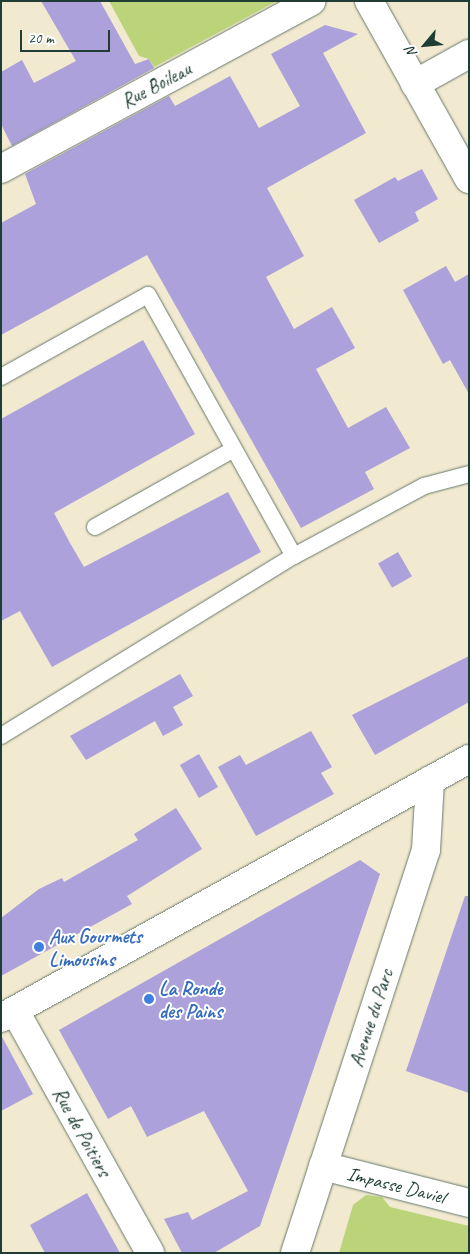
<!DOCTYPE html>
<html>
<head>
<meta charset="utf-8">
<style>
	body { margin:0 }
	#map { position:relative; width:470px; height:1254px; overflow:hidden; background:#f1e9d0; font-family:Caveat,sans-serif }
	div>[style] { position:absolute }
	[style*='--x'] { left:calc(var(--x)*1px); top:calc(var(--y)*1px); width:calc(var(--w)*1px); rotate:calc(var(--a)*1deg) }
	.green>* { inset:0; background:#bcd479 }
	.building>* { inset:0; background:#aca1da; transform-origin:0 0 }
	.roads { filter:drop-shadow(0 0 1px #68796b) drop-shadow(0 0 1px #68796b) }
	.lane>* { height:16px; margin:-8px; padding:0 8px; transform-origin:8px; border-radius:8px; background:#fff }
	.street>* { height:28px; margin:-14px; padding:0 14px; transform-origin:14px; border-radius:14px; background:#fff }
	.secondary>* { height:28px; margin:-14px; padding:0 14px; transform-origin:14px; border-radius:14px; background:#fff }
	.dots>* { width:14px; height:14px; translate:-50% -50%; box-sizing:border-box; border:2px solid #fff; border-radius:50% }
	span { translate:-50% -50%; white-space:nowrap; text-align:center; line-height:1.15; -webkit-text-stroke:4px #fff; paint-order:stroke }
	.street-label { font-size:20px; color:#1f3d34 }
	.shop-label { font-size:20px; color:#366cbe; font-weight:700 }
	.left { translate:0 -50%; text-align:left }
	.frame { position:absolute; inset:0; border:2px solid #1f3d34; pointer-events:none }
	.north { position:absolute; left:400px; top:20px; width:50px; height:50px; -webkit-text-stroke:4px #fff; paint-order:stroke; rotate:242deg; font-size:14px; font-weight:700; line-height:20px; text-align:center; color:#1f3d34 }
	.north::after { content:''; display:block; margin:auto; width:18px; height:22px; background:#1f3d34; clip-path:polygon(50% 0,100% 100%,50% 72%,0 100%) }
	.scale { position:absolute; left:20px; top:30px; width:90px; height:22px; box-sizing:border-box; border:2px solid #1f3d34; border-top:0; padding-left:6px; font-size:15px; line-height:18px; white-space:nowrap; color:#1f3d34; -webkit-text-stroke:4px #fff; paint-order:stroke }
</style>
</head>
<body>
<div id="map">
	<div class="green">
		<i style="clip-path:polygon(109px 1px,277px 1px,154px 67px,149px 59px,139px 56px)"></i>
		<i style="clip-path:polygon(366px 1195px,382px 1197px,390px 1207px,469px 1226px,469px 1253px,339px 1253px,353px 1205px)"></i>
	</div>
	<div class="building">
		<i style="clip-path:polygon(41px 1px,100px 1px,135px 64px,149px 59px,154px 68px,12px 146px,1px 124px,1px 72px,22px 60px,34px 83px,76px 61px)"></i>
		<i style="clip-path:polygon(325px 25px,358px 34px,323px 53px,366px 133px,267px 188px,304px 256px,266px 277px,294px 329px,332px 307px,355px 348px,316px 369px,348px 428px,386px 407px,410px 448px,365px 472px,374px 489px,301px 528px,147px 255px,1px 335px,1px 223px,36px 204px,25px 174px,169px 96px,175px 106px,230px 76px,259px 128px,300px 106px,271px 54px)"></i>
		<i style="clip-path:polygon(422px 169px,438px 199px,415px 212px,419px 221px,379px 243px,354px 200px,395px 177px,398px 181px)"></i>
		<i style="clip-path:polygon(446px 266px,455px 282px,469px 274px,469px 394px,450px 360px,443px 364px,403px 290px)"></i>
		<i style="clip-path:polygon(143px 340px,195px 434px,54px 513px,70px 543px,84px 567px,228px 492px,261px 552px,52px 667px,20px 611px,1px 621px,1px 419px)"></i>
		<i style="left:398px;top:552px;width:28px;height:23px;rotate:60deg"></i>
		<i style="clip-path:polygon(469px 656px,469px 702px,375px 755px,352px 715px)"></i>
		<i style="clip-path:polygon(180px 674px,193px 696px,173px 707px,183px 725px,163px 736px,155px 721px,86px 760px,70px 736px)"></i>
		<i style="clip-path:polygon(311px 731px,332px 767px,321px 773px,334px 794px,256px 836px,218px 767px,240px 755px,246px 765px)"></i>
		<i style="left:199px;top:754px;width:38px;height:22px;rotate:60deg"></i>
		<i style="clip-path:polygon(176px 808px,202px 849px,127px 896px,132px 904px,1px 976px,1px 918px,39px 889px,62px 878px,64px 882px,138px 840px,134px 834px)"></i>
		<i style="clip-path:polygon(360px 860px,380px 874px,260px 1226px,214px 1253px,182px 1253px,164px 1219px,188px 1212px,192px 1220px,248px 1191px,204px 1111px,147px 1137px,131px 1106px,108px 1119px,59px 1030px)"></i>
		<i style="clip-path:polygon(465px 896px,469px 896px,469px 1093px,406px 1071px)"></i>
		<i style="clip-path:polygon(1px 1035px,33px 1094px,1px 1111px)"></i>
		<i style="clip-path:polygon(87px 1193px,120px 1253px,45px 1253px,30px 1225px)"></i>
	</div>
	<div class="roads">
		<div class="lane">
			<i style="--x:1;--y:377;--w:168;--a:-29.2"></i>
			<i style="--x:148;--y:295;--w:299;--a:60.8"></i>
			<i style="--x:95;--y:527;--w:159;--a:-29.3"></i>
			<i style="--x:1;--y:736;--w:344;--a:-31.6"></i>
			<i style="--x:294;--y:556;--w:148;--a:-28.3"></i>
			<i style="--x:424;--y:486;--w:47;--a:-14.9"></i>
		</div>
		<div class="street">
			<i style="--x:415;--y:84;--w:62;--a:-29.1"></i>
			<i style="--x:1;--y:169;--w:353;--a:-28.4"></i>
			<i style="--x:15;--y:1011;--w:277;--a:60.8"></i>
			<i style="--x:323;--y:1166;--w:151;--a:14.2"></i>
		</div>
		<div class="secondary">
			<i style="--x:369;--y:1;--w:204;--a:60.7"></i>
			<i style="--x:1;--y:1018;--w:535;--a:-28.96"></i>
			<i style="--x:295;--y:1253;--w:424;--a:-72"></i>
			<i style="--x:426;--y:850;--w:70;--a:-86.7"></i>
		</div>
	</div>
	<div class="dots">
		<i style="left:39px;top:947px;background:#3f7fe0"></i>
		<i style="left:149px;top:999px;background:#3f7fe0"></i>
	</div>
	<div class="street-label">
		<span style="left:156px;top:85px;rotate:-28deg">Rue Boileau</span>
		<span style="left:371px;top:1018px;rotate:-72deg">Avenue du Parc</span>
		<span style="left:82px;top:1132px;rotate:61deg">Rue de Poitiers</span>
		<span style="left:396px;top:1185px;rotate:14deg">Impasse Daviel</span>
	</div>
	<div class="shop-label">
		<span class="left" style="left:49px;top:948px">Aux Gourmets<br>Limousins</span>
		<span class="left" style="left:159px;top:1000px">La Ronde<br>des Pains</span>
	</div>
	<div class="frame"></div>
	<div class="north">N</div>
	<div class="scale">20 m</div>
</div>
</body>
</html>
